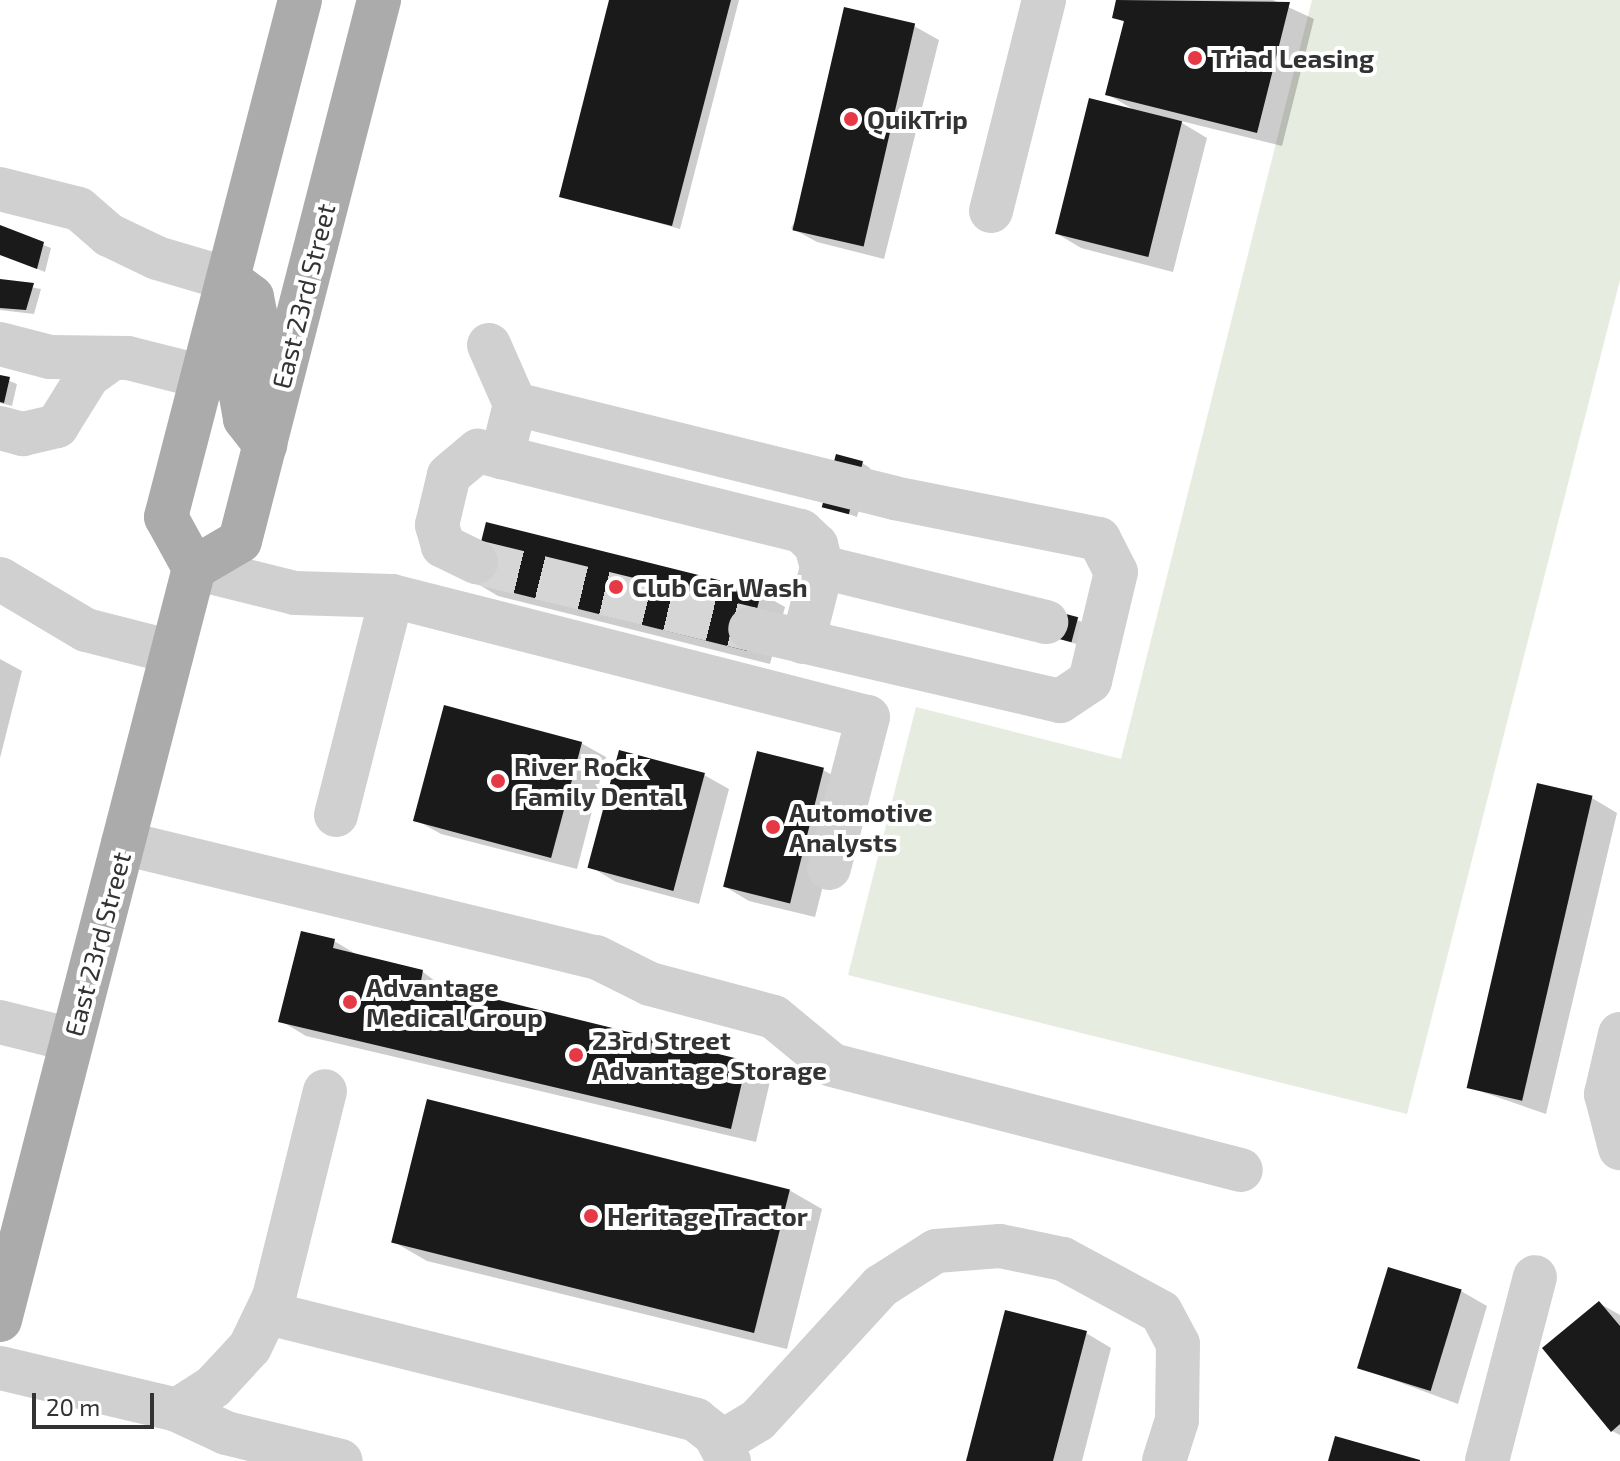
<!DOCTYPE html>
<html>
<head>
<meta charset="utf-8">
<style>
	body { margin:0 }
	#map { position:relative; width:1620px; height:1461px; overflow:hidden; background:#fff; font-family:"Exo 2",sans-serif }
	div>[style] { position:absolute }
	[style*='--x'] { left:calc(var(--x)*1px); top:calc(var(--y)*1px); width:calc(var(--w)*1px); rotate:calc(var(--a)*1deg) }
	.green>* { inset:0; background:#e6ecdf }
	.shadow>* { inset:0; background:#0003 }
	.building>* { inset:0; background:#1a1a1a; transform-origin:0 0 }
	.minor-tunnel>* { height:44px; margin-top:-22px; transform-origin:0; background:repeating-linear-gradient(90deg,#d6d6d6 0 44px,transparent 0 66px) }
	.minor>* { height:44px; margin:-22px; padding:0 22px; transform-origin:22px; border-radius:22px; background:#d0d0d0 }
	.major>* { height:44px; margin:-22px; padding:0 22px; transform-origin:22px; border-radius:22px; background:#ababab }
	.dots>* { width:22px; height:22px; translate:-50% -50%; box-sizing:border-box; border:4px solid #fff; border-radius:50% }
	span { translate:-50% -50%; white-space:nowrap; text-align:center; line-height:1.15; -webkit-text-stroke:8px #fff; paint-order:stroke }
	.poi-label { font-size:26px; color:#333; font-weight:700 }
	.left { translate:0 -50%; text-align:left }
	.street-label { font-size:26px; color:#333 }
	.scale { position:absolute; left:32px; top:1393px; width:122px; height:36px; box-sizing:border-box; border:4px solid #333; border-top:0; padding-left:10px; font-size:24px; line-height:28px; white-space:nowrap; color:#333; -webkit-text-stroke:6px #fff; paint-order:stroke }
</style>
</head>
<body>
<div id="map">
	<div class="green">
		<i style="clip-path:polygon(1312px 0,1620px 0,1620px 280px,1407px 1114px,848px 975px,916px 707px,1121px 759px)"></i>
	</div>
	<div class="shadow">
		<i style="clip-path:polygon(612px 0,739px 0,680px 229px,561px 196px)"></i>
		<i style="clip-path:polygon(1118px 0,1273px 0,1314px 19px,1282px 146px,1177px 120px,1207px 138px,1173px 272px,1081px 248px,1056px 233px,1136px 111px,1107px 94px,1126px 23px,1114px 17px)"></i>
		<i style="clip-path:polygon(914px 26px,939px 40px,884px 259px,817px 242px,791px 228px)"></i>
		<i style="clip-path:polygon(0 227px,51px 248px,45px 272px,0 254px)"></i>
		<i style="clip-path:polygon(0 281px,41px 289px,34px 314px,0 310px)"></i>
		<i style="clip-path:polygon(0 377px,17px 384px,12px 406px,0 403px)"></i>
		<i style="clip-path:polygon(862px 463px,870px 468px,857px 517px,825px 506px)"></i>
		<i style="clip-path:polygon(473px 581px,760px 593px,785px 607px,770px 664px,498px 596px)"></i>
		<i style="clip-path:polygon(1056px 613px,1085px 623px,1080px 645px,1059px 639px)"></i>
		<i style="clip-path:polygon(0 659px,22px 671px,0 758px)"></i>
		<i style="clip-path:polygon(581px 743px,606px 757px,577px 869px,441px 834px,416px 820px)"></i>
		<i style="clip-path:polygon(823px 770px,849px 784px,815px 917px,749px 901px,724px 886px)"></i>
		<i style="clip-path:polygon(704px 775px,729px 789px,699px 904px,616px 882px,591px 867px)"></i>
		<i style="clip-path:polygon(1592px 798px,1617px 813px,1546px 1114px,1468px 1087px)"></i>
		<i style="clip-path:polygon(334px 941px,361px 957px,423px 972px,447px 990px,746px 1063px,771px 1077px,756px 1142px,306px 1036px,281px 1021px)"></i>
		<i style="clip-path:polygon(789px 1190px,822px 1209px,787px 1349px,427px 1261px,394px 1242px)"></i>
		<i style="clip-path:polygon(1461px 1291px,1487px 1306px,1458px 1404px,1361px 1368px)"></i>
		<i style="clip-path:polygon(1599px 1303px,1620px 1315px,1620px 1435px,1612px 1431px)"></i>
		<i style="clip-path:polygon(1086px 1333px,1111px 1348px,1082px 1461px,968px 1461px)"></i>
	</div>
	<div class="building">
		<i style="clip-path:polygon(609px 0,731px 0,672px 226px,559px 197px)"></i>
		<i style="clip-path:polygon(1116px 0,1290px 2px,1257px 133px,1105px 95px,1124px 21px,1112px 18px)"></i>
		<i style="left:844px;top:7px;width:73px;height:229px;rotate:13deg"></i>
		<i style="left:1089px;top:98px;width:96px;height:140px;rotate:14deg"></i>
		<i style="clip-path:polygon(0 225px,44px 242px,37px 269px,0 255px)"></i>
		<i style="clip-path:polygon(0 279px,34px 283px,26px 310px,0 308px)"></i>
		<i style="clip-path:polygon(0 375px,10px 377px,4px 403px,0 402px)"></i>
		<i style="left:836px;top:454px;width:28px;height:55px;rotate:15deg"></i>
		<i style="left:486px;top:522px;width:284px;height:62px;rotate:14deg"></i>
		<i style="left:1055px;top:611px;width:24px;height:26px;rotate:15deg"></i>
		<i style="left:444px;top:705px;width:143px;height:120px;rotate:15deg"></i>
		<i style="left:619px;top:750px;width:89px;height:122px;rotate:15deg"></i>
		<i style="left:757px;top:751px;width:69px;height:140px;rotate:14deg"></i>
		<i style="left:1537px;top:783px;width:57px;height:313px;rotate:13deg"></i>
		<i style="clip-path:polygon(301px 931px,335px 939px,333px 948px,423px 970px,421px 981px,747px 1061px,731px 1129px,278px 1022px)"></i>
		<i style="left:427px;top:1099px;width:374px;height:148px;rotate:14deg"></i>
		<i style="left:1388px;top:1267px;width:77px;height:106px;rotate:17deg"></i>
		<i style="clip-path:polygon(1599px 1301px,1620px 1326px,1620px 1424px,1611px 1432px,1542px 1348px)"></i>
		<i style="clip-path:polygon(1005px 1310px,1087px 1331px,1053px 1461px,966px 1461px)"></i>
		<i style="clip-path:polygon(1335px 1436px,1420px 1460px,1420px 1461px,1328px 1461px)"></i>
	</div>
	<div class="minor-tunnel">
		<i style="--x:476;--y:562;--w:282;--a:13.7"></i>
	</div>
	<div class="minor">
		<i style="--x:0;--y:189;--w:81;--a:14.2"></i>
		<i style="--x:79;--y:209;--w:40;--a:41"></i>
		<i style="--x:109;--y:235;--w:53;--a:25.6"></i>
		<i style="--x:157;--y:258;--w:74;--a:16.5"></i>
		<i style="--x:991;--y:211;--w:218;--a:-75.9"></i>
		<i style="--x:0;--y:344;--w:52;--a:14.6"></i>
		<i style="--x:50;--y:357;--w:78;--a:0.7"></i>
		<i style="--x:128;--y:358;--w:77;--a:14.2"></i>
		<i style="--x:489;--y:345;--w:64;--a:66.2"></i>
		<i style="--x:515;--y:404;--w:55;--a:103.8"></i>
		<i style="--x:502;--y:457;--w:308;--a:13.9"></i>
		<i style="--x:801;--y:531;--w:21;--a:43"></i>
		<i style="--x:816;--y:545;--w:23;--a:75"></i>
		<i style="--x:822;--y:567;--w:231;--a:13.8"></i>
		<i style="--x:515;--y:404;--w:390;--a:13.9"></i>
		<i style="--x:894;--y:498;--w:209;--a:11.3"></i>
		<i style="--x:1099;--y:539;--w:37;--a:63"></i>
		<i style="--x:1116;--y:572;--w:112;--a:103.4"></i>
		<i style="--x:1090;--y:681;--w:36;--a:146"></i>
		<i style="--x:1060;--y:701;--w:318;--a:-166.9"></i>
		<i style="--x:0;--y:428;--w:24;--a:15"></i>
		<i style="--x:23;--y:434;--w:35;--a:-13"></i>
		<i style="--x:57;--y:426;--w:59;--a:-58.2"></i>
		<i style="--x:88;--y:376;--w:29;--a:-36"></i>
		<i style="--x:476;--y:562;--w:37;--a:-154"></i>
		<i style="--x:443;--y:546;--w:22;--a:-106"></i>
		<i style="--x:437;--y:525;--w:51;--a:-76.5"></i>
		<i style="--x:449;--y:475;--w:38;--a:-40"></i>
		<i style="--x:478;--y:451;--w:25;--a:14"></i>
		<i style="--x:194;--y:568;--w:104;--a:13.9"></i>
		<i style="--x:295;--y:593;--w:97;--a:1.8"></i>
		<i style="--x:392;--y:596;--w:491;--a:14.3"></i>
		<i style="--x:868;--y:717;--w:156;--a:104.5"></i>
		<i style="--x:0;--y:579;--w:100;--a:30.7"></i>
		<i style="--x:86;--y:630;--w:89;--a:14.3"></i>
		<i style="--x:803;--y:642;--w:77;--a:-75.8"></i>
		<i style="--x:336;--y:815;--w:226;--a:-75.7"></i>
		<i style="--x:123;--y:843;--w:487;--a:13.6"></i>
		<i style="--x:596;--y:957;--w:60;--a:26.6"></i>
		<i style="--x:650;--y:984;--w:128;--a:14.9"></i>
		<i style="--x:774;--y:1017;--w:75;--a:39.6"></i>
		<i style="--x:832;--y:1065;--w:422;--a:14.4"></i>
		<i style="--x:0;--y:1022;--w:74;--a:14"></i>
		<i style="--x:1620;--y:1034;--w:62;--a:103.1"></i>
		<i style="--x:1606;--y:1094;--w:56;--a:75.5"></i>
		<i style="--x:268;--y:1313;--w:441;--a:14"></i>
		<i style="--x:696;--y:1420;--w:24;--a:38"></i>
		<i style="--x:715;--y:1435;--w:30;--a:62"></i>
		<i style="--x:0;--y:1368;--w:182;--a:13.3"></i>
		<i style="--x:177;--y:1410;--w:43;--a:-32.6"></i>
		<i style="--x:213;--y:1387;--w:54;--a:-47.2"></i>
		<i style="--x:250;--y:1347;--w:55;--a:-64.4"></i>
		<i style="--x:274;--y:1297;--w:212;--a:-76.1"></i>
		<i style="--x:177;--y:1410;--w:54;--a:25.1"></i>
		<i style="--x:226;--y:1433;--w:118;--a:13.7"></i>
		<i style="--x:720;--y:1443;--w:44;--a:-31.2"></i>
		<i style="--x:758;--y:1420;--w:182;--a:-47.5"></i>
		<i style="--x:881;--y:1286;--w:65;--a:-32.5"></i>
		<i style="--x:936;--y:1251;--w:64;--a:-4.5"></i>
		<i style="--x:1000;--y:1246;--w:64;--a:11.7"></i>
		<i style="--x:1063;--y:1259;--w:111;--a:28.4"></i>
		<i style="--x:1161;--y:1312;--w:36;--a:62"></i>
		<i style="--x:1178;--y:1344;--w:76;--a:90.8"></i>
		<i style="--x:1177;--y:1420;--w:43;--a:107.6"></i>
		<i style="--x:1487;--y:1461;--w:190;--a:-75.4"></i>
	</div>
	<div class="major">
		<i style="--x:228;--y:279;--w:30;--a:37"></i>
		<i style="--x:252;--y:297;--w:20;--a:79"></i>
		<i style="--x:256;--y:317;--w:80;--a:100.8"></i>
		<i style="--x:241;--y:396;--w:23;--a:80"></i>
		<i style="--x:245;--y:419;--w:33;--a:52"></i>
		<i style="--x:194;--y:568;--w:53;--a:-30.4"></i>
		<i style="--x:240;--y:541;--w:559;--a:-75.59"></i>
		<i style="--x:0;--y:1320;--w:777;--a:-75.53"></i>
		<i style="--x:194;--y:568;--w:58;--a:-118.8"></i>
		<i style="--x:166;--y:517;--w:534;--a:-75.47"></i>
	</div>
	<div class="dots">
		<i style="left:1195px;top:58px;background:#e63946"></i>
		<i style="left:851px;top:119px;background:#e63946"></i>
		<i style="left:616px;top:587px;background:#e63946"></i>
		<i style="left:498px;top:781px;background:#e63946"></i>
		<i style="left:773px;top:827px;background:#e63946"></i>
		<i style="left:350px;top:1002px;background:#e63946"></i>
		<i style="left:576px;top:1055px;background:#e63946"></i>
		<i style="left:591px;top:1216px;background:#e63946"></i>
	</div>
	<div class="poi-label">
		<span class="left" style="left:1211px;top:58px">Triad Leasing</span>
		<span class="left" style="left:867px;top:119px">QuikTrip</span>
		<span class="left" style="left:632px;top:587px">Club Car Wash</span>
		<span class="left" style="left:514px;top:781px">River Rock<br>Family Dental</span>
		<span class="left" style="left:789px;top:827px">Automotive<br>Analysts</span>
		<span class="left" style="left:366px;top:1002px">Advantage<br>Medical Group</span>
		<span class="left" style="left:592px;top:1055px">23rd Street<br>Advantage Storage</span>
		<span class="left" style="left:607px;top:1216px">Heritage Tractor</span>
	</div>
	<div class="street-label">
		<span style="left:303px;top:296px;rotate:-76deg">East 23rd Street</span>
		<span style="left:97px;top:944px;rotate:-75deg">East 23rd Street</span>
	</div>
	<div class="scale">20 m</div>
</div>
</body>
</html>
